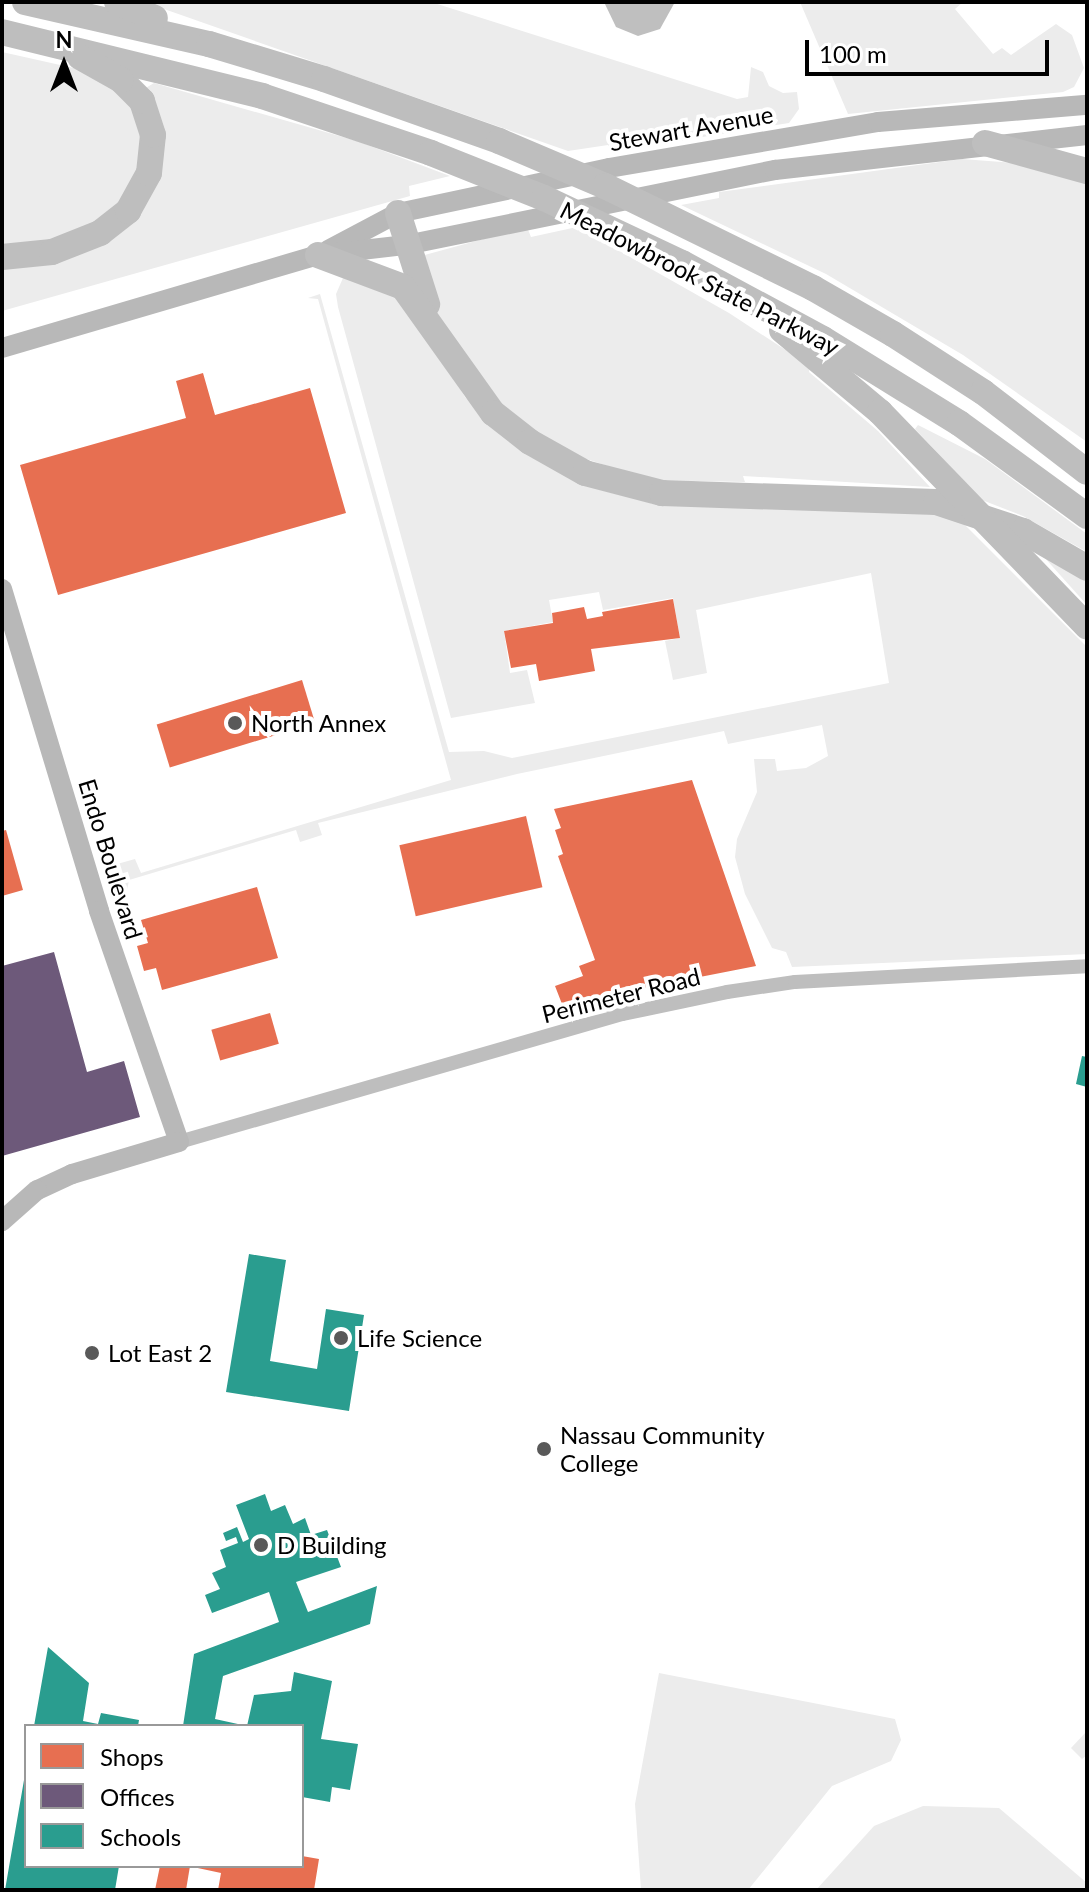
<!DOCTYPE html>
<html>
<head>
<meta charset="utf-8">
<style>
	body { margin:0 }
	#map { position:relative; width:1089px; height:1892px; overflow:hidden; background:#fff; font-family:Lato,sans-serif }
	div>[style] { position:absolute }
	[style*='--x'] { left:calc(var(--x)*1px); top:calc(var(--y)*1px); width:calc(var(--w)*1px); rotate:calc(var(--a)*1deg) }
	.green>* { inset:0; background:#ececec }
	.water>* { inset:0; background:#bfbfbf }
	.shops>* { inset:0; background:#e76f51; transform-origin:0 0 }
	.offices>* { inset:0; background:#6d597a }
	.schools>* { inset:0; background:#2a9d8f }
	.street>* { height:14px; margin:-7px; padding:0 7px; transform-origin:7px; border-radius:7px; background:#bebebe }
	.secondary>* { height:20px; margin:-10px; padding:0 10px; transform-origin:10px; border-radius:10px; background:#b8b8b8 }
	.highway>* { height:26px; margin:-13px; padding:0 13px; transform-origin:13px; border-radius:13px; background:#bebebe }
	.dots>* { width:22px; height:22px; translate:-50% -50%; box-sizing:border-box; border:4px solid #fff; border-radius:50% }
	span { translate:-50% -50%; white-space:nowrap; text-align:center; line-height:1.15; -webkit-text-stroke:8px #fff; paint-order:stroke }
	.street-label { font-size:24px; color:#000 }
	.poi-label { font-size:24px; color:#000 }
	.left { translate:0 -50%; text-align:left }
	.frame { position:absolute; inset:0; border:4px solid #000; pointer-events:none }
	.legend { position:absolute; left:24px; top:1724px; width:280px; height:144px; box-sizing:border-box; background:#fff; border:2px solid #999; margin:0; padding:10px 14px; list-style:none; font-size:24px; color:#000 }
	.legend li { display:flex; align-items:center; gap:16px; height:40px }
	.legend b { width:40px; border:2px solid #999 }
	.north { position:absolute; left:24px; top:24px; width:80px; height:80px; -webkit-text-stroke:6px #fff; paint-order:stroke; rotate:0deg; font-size:22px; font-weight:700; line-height:32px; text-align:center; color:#000 }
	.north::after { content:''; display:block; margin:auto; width:28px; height:36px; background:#000; clip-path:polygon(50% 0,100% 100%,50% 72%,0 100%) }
	.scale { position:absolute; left:805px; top:40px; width:244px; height:36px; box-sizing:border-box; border:4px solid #000; border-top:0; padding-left:10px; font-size:24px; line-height:28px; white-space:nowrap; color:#000; -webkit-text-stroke:6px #fff; paint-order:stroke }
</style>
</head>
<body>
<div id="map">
	<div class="green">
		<i style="clip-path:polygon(144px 2px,431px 2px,737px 99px,748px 97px,751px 67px,763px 72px,769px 86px,783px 93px,797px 92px,799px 109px,789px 123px,610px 152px,608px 145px,568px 151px)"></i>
		<i style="clip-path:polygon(800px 2px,963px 2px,955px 9px,993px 54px,1002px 48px,1011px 55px,1056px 24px,1072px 35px,1084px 68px,1074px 87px,1063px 92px,848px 114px)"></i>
		<i style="clip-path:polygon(2px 52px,96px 73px,136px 106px,143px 156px,130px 192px,102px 221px,62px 240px,2px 247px)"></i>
		<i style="clip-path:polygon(154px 83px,357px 141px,450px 176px,409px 186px,410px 196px,2px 311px,2px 262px,137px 206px,144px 89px)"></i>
		<i style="clip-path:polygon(962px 159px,1042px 165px,1087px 181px,1087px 442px,963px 355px,826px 274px,681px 205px,719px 198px,719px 192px)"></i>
		<i style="clip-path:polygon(527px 227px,531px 237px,577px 227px,729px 313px,810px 366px,809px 372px,878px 431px,930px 487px,743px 476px,745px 482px,651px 480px,574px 455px,533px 433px,501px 403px,438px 316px,417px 266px,421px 256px)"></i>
		<i style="clip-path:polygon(343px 278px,402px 292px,465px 397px,503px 432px,650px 498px,651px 504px,896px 507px,958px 518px,1087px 647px,1087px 954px,792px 967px,786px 952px,772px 948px,745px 894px,735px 857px,737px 839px,757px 792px,754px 759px,775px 759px,777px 771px,806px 768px,828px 756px,822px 725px,728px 744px,724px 731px,517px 774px,318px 823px,322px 835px,300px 842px,296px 830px,129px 880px,126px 896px,114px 898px,110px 866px,135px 859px,141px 873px,451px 780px,318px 299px,308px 298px,320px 294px,449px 752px,484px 751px,512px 758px,889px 683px,871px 573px,696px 610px,707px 673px,673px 680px,665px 641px,680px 638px,673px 598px,603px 610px,599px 592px,549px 600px,553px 622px,504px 631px,510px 673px,527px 670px,535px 703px,451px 718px,338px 307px,336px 294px)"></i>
		<i style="clip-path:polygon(918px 425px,985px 459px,1087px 534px,1087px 552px,1023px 516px,982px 500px,915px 429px)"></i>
		<i style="clip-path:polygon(1035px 547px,1087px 579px,1087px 605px)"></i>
		<i style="clip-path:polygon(659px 1673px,895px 1719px,901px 1740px,891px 1761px,832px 1786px,748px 1890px,641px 1890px,635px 1804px)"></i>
		<i style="clip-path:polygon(1087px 1731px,1087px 1755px,1082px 1759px,1071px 1748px)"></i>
		<i style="clip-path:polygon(923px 1806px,999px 1808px,1087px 1883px,1087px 1890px,816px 1890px,874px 1826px)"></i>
	</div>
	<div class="water">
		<i style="clip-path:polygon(604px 2px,675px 2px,660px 29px,638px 36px,616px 27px)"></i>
	</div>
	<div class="shops">
		<i style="clip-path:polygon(203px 373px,215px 415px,310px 388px,346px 513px,58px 595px,20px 465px,186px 418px,176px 381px)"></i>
		<i style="clip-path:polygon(673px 599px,680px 638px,591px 649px,595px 671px,539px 681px,536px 664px,511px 668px,504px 631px,553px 623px,552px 613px,584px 607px,587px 619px,603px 616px,602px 612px)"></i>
		<i style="left:302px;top:680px;width:45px;height:152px;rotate:73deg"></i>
		<i style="clip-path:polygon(692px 780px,756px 966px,562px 1004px,555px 986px,583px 976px,579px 966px,595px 960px,558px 856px,563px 854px,555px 830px,561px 828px,554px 809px)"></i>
		<i style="left:526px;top:816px;width:73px;height:130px;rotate:77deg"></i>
		<i style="clip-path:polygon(6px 830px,23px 890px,2px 896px,2px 831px)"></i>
		<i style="clip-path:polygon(257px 887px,278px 958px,162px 990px,156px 968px,144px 971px,137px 946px,148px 943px,141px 920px)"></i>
		<i style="left:270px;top:1013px;width:32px;height:61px;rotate:74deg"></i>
		<i style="clip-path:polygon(302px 1856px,319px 1859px,314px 1890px,218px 1890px,221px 1873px,193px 1867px,302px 1866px)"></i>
		<i style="clip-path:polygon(160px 1866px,190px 1866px,186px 1890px,155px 1890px)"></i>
	</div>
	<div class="offices">
		<i style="clip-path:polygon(54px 952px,87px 1072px,124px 1061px,140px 1117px,2px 1156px,2px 966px)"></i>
	</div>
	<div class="schools">
		<i style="clip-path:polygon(1082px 1056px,1087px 1057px,1087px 1087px,1076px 1084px)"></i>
		<i style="clip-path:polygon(249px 1254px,286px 1260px,270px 1361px,317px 1369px,326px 1309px,364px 1315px,349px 1411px,226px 1392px)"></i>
		<i style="clip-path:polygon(265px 1494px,271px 1511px,285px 1505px,293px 1524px,305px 1518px,311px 1535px,327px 1530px,341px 1567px,296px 1582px,308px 1612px,377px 1586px,370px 1624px,223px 1676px,215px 1719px,247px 1726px,183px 1726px,194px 1654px,279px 1622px,269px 1592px,212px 1613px,205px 1595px,220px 1589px,212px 1573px,226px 1567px,220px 1550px,238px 1543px,236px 1537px,226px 1541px,223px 1533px,237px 1527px,243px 1542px,249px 1539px,236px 1505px)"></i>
		<i style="clip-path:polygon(48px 1647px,89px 1683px,83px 1721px,98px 1724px,101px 1713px,139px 1720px,138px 1726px,34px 1726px)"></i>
		<i style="clip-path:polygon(294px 1672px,332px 1681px,321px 1739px,358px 1744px,350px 1790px,332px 1787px,330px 1802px,302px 1797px,302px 1726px,247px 1726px,254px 1695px,291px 1691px)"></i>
		<i style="clip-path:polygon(24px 1780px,26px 1866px,119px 1866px,115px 1890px,5px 1890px)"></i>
	</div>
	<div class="street">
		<i style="--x:179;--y:1142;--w:462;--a:-16.1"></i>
		<i style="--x:623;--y:1014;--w:106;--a:-11.9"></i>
		<i style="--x:727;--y:992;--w:69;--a:-8.4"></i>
		<i style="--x:795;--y:982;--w:292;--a:-3.1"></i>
	</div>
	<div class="secondary">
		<i style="--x:328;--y:250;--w:79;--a:-27.9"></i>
		<i style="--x:398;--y:213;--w:216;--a:-12"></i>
		<i style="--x:609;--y:168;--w:273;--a:-9.7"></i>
		<i style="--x:878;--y:122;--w:210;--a:-4.7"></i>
		<i style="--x:2;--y:348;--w:329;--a:-16.4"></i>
		<i style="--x:318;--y:255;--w:89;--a:-6.5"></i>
		<i style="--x:406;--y:245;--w:377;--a:-11.5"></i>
		<i style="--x:775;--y:170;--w:314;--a:-6.4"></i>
		<i style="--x:2;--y:589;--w:336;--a:73.2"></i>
		<i style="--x:99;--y:911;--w:244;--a:70.9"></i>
		<i style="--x:179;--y:1142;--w:112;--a:163.3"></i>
		<i style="--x:72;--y:1174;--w:38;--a:155"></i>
		<i style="--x:37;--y:1190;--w:47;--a:138.5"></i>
	</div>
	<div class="highway">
		<i style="--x:25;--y:2;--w:189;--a:12.9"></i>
		<i style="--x:209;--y:44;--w:120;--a:16.9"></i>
		<i style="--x:324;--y:79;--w:186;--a:19.5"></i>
		<i style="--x:499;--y:141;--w:115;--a:23"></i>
		<i style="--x:605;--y:186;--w:232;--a:26.1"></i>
		<i style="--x:813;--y:288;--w:92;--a:29.9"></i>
		<i style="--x:893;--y:334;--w:107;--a:32.8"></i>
		<i style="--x:983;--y:392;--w:131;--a:37.6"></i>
		<i style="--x:117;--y:2;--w:41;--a:22.8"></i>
		<i style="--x:2;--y:32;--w:268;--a:13.8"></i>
		<i style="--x:262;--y:96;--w:178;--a:18.6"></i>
		<i style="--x:431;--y:153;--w:122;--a:21.7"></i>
		<i style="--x:544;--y:198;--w:153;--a:25.2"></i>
		<i style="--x:682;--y:263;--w:160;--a:28.3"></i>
		<i style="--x:823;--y:339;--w:160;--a:31.7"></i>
		<i style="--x:959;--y:423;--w:158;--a:36"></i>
		<i style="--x:985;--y:143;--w:106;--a:15.4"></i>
		<i style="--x:398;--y:213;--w:96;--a:72.3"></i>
		<i style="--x:318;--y:255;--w:91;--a:20.6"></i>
		<i style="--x:403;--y:287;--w:155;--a:54.5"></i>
		<i style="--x:493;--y:413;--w:47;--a:38.1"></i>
		<i style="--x:530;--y:442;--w:63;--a:29.4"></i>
		<i style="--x:585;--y:473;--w:80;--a:14.6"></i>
		<i style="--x:662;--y:493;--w:274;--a:1.9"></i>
		<i style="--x:936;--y:502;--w:92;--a:18.4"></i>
		<i style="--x:1023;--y:531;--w:74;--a:30"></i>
		<i style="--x:2;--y:257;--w:50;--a:-5.7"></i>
		<i style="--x:52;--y:252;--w:52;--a:-21.6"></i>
		<i style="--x:100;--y:233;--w:36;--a:-38"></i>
		<i style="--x:128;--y:211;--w:43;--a:-61.1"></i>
		<i style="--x:149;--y:173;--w:38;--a:-84"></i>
		<i style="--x:153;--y:135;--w:36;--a:-108"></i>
		<i style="--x:142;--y:101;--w:30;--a:-135"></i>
		<i style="--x:121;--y:80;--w:47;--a:-150.7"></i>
		<i style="--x:782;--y:330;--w:128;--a:39.9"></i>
		<i style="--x:880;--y:412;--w:298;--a:46"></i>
	</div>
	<div class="dots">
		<i style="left:235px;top:723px;background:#595959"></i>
		<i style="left:341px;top:1338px;background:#595959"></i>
		<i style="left:92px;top:1353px;background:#595959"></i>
		<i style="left:544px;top:1449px;background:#595959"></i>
		<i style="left:261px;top:1545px;background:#595959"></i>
	</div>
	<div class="street-label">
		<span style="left:691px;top:128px;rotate:-10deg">Stewart Avenue</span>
		<span style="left:700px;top:278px;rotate:27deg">Meadowbrook State Parkway</span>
		<span style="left:111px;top:859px;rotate:73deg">Endo Boulevard</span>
		<span style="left:621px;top:995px;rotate:-14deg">Perimeter Road</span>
	</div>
	<div class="poi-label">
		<span class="left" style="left:251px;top:723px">North Annex</span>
		<span class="left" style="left:357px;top:1338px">Life Science</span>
		<span class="left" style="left:108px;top:1353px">Lot East 2</span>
		<span class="left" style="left:560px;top:1449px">Nassau Community<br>College</span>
		<span class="left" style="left:277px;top:1545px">D Building</span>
	</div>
	<div class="frame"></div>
	<ul class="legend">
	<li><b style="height:22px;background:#e76f51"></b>Shops</li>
	<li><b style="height:22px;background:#6d597a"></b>Offices</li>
	<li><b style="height:22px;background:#2a9d8f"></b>Schools</li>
	</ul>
	<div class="north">N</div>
	<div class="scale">100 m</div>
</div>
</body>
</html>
